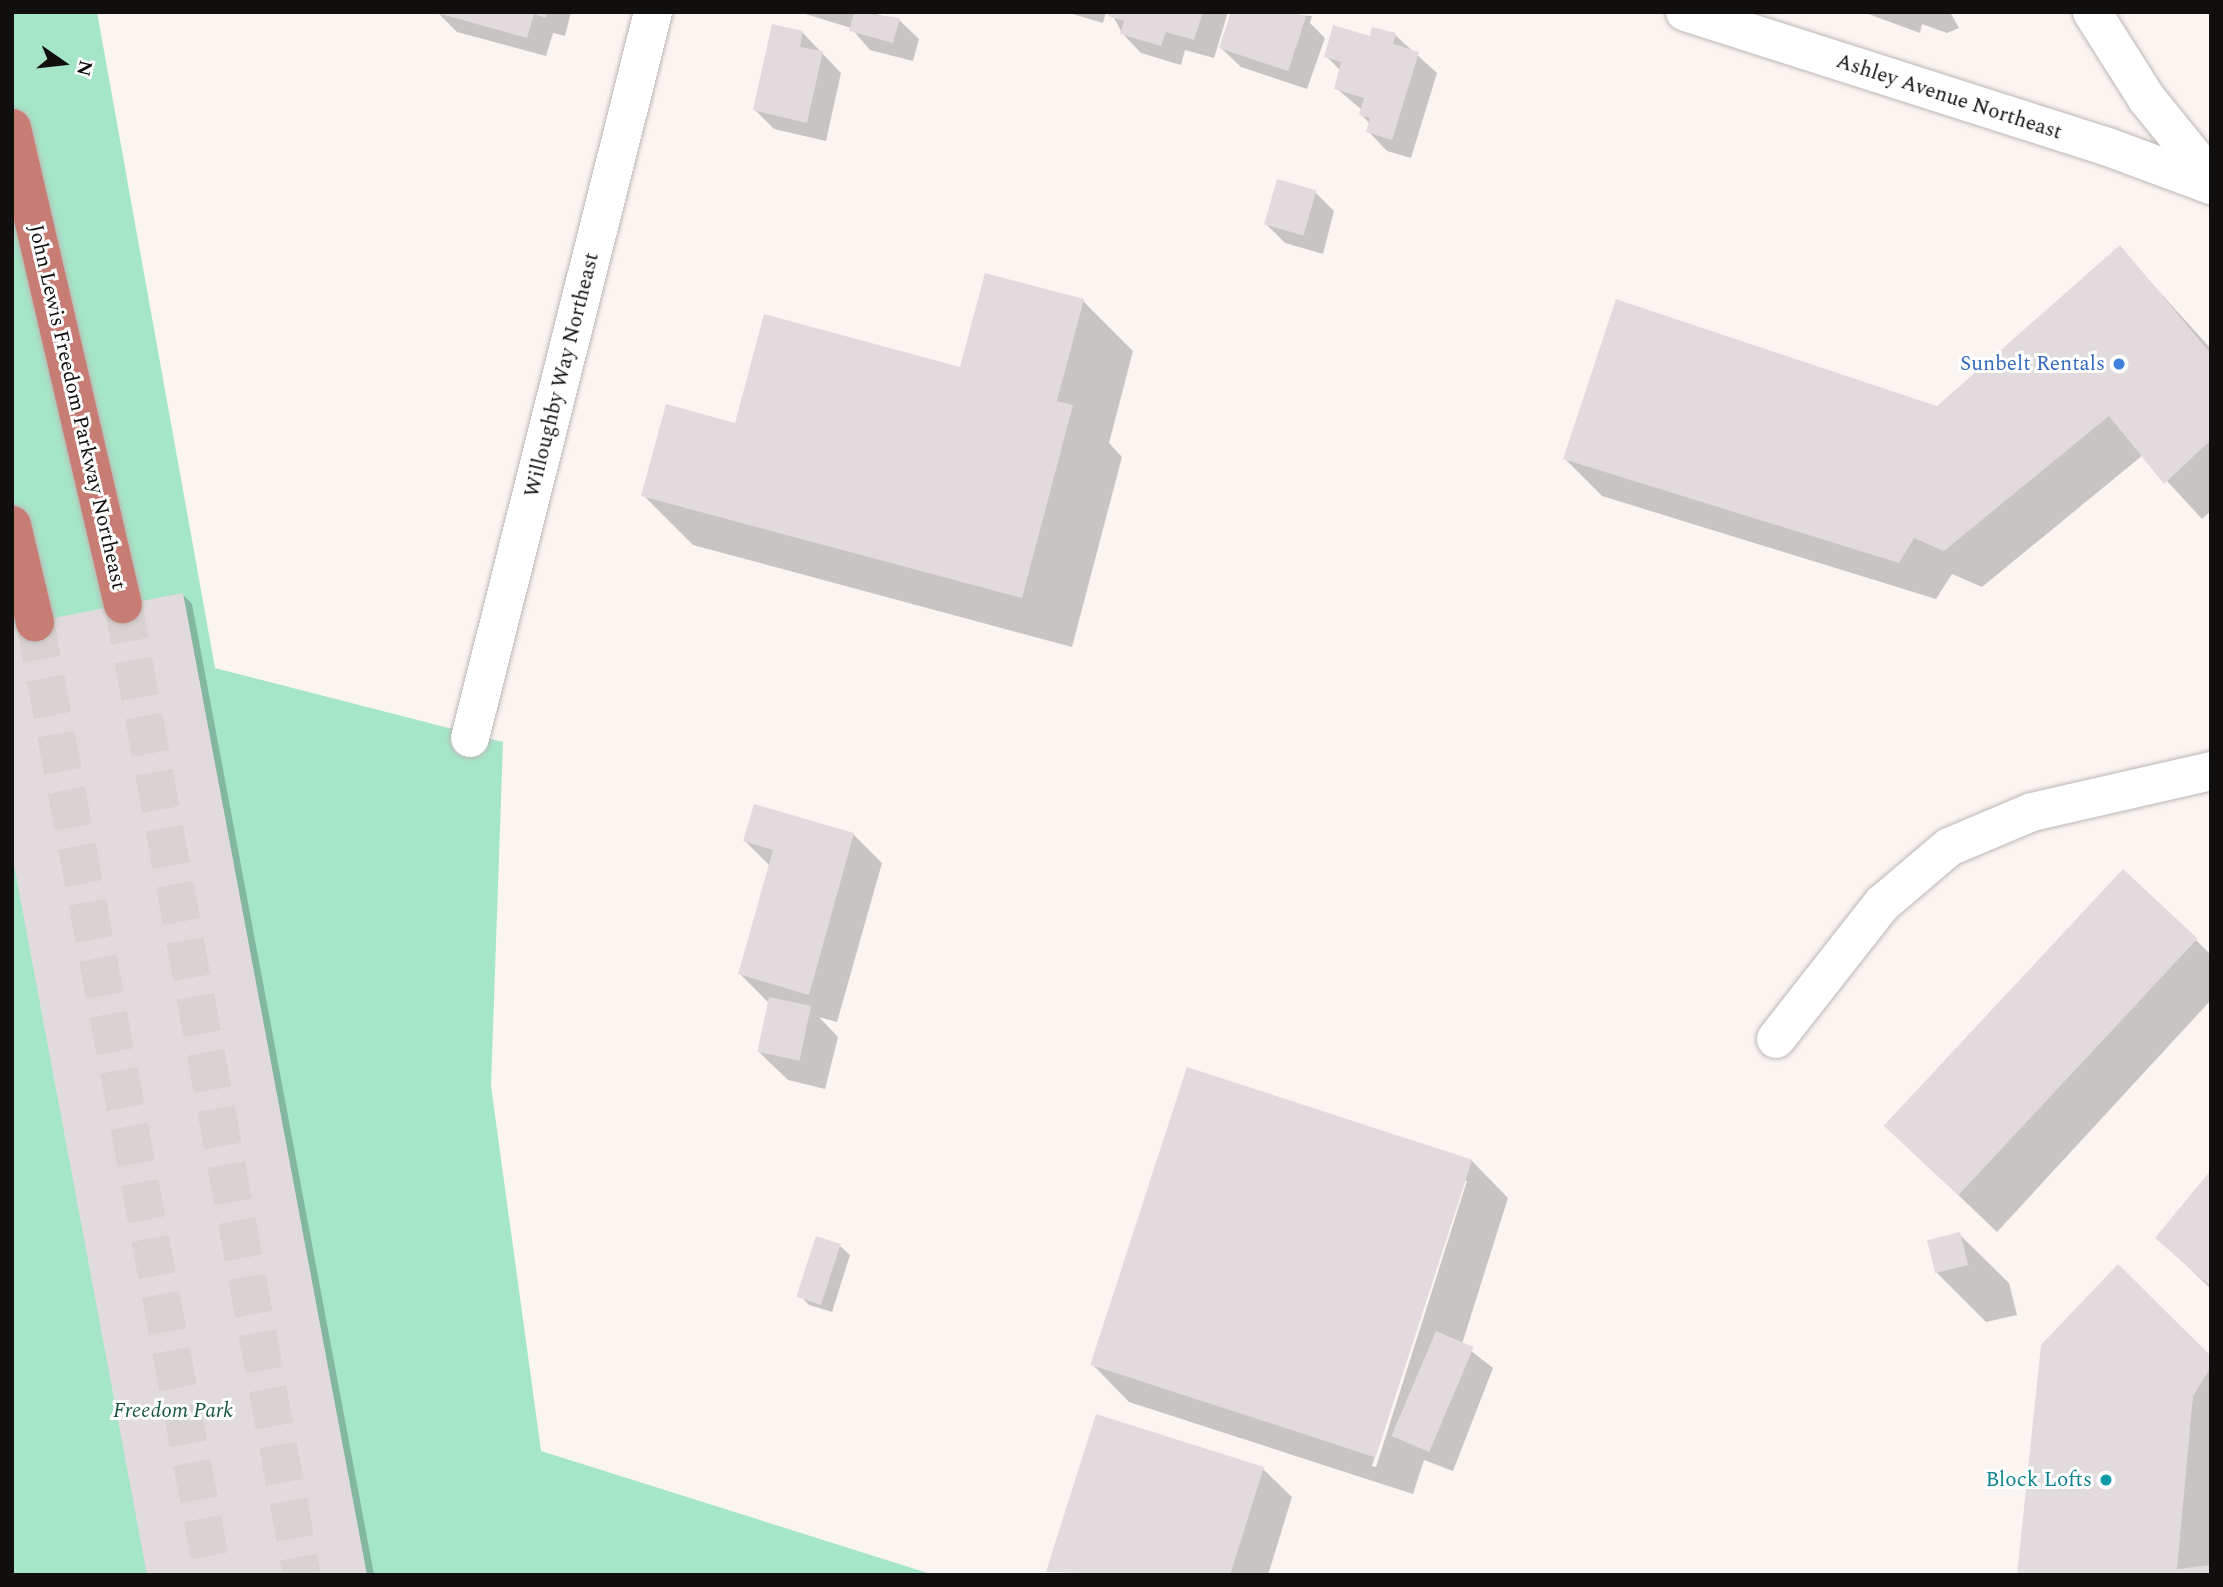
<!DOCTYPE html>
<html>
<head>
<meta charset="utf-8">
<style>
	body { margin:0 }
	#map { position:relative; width:2223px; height:1587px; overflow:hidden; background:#fbf5f2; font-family:Spectral,serif }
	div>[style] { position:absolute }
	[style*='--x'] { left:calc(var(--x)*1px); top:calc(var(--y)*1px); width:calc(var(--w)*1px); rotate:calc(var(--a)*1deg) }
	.green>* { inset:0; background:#a5e5c8 }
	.shadow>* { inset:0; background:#0003 }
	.building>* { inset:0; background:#e2dbdd; transform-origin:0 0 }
	.highway-tunnel>* { height:38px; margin-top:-19px; transform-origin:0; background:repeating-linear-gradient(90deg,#d8d2d0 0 38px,transparent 0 57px) }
	.roads { filter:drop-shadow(0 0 2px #bcb7b4) drop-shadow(0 0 2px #bcb7b4) }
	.street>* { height:38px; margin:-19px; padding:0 19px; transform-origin:19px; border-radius:19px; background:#fff }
	.secondary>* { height:38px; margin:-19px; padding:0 19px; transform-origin:19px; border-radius:19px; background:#fff }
	.highway>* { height:38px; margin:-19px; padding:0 19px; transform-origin:19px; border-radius:19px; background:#c87d74 }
	.dots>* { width:19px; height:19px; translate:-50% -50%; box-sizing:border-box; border:4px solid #fff; border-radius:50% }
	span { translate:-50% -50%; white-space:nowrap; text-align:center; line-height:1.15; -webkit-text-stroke:6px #fff; paint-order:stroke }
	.street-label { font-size:21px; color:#110f0e }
	.shop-label { font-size:21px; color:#366cbe }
	.right { translate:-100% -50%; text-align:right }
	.park-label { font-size:21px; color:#19563f; font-style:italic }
	.culture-label { font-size:21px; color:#0d838f }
	.frame { position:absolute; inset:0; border:14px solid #110f0e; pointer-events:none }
	.north { position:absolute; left:28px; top:28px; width:70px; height:70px; -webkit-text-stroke:5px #fff; paint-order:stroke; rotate:104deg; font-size:19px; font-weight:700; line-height:28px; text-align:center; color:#110f0e }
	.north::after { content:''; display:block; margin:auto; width:24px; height:32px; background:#110f0e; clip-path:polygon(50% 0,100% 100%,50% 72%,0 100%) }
</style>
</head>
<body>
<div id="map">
	<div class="green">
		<i style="clip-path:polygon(12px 12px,97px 12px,215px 668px,503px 742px,491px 1086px,541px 1451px,934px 1575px,12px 1575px)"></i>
	</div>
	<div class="shadow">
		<i style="clip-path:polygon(571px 12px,565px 36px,553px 33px,546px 56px,457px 32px,438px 13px)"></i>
		<i style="clip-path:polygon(799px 12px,868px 12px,899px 20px,919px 39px,913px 61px,870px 50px,851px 28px)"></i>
		<i style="clip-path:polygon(1066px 12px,1106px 12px,1103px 23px)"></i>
		<i style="clip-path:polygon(1111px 12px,1228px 12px,1214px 58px,1185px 50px,1181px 65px,1141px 53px,1122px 33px)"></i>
		<i style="clip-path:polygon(1233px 12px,1312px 16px,1310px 23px,1325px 38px,1307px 89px,1241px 67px,1221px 48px)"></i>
		<i style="clip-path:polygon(1863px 12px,1950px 12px,1959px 28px,1947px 33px,1922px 24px,1920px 33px)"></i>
		<i style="clip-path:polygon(802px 32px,841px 73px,826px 141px,774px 129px,755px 110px)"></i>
		<i style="clip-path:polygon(1395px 35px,1437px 73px,1411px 158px,1387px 151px,1368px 131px,1370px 124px,1361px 114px,1362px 110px,1336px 88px,1341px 71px,1326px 56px)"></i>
		<i style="clip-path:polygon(1315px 192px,1334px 211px,1323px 254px,1285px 243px,1266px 224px)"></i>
		<i style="clip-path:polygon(2120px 248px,2211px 349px,2211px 511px,2202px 519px,2143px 455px,1982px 587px,1952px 574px,1936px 599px,1602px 496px,1565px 459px,1937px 408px)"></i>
		<i style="clip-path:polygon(1083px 301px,1133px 351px,1109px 443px,1122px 457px,1072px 647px,693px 545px,643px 495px,736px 425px,961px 369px)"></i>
		<i style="clip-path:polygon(183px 595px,192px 604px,374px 1575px,149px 1575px)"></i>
		<i style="clip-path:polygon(853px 834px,882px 863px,837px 1022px,819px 1017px,838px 1037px,825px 1089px,788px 1080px,759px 1052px,769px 1003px,740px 974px,770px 866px,745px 841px)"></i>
		<i style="clip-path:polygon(2196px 940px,2211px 955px,2211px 1000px,1997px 1232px,1887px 1127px)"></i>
		<i style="clip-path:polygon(evenodd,1472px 1161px,1508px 1198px,1462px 1344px,1493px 1368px,1453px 1471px,1424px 1460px,1413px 1494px,1129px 1402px,1093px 1365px,1472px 1161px,1464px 1181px,1467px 1181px,1376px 1467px,1372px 1466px,1464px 1181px)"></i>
		<i style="clip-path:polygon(2211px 1173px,2211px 1289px,2157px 1237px)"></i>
		<i style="clip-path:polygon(1959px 1234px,2009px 1283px,2017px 1315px,1986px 1322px,1936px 1272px)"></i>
		<i style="clip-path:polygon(840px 1246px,850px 1255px,832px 1312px,809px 1305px,800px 1296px)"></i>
		<i style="clip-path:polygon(2211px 1358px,2211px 1575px,2018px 1575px)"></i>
		<i style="clip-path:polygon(1263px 1469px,1292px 1497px,1268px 1575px,1047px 1572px)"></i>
	</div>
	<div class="building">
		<i style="clip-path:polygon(434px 12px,547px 12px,546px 18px,534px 14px,527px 38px)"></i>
		<i style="clip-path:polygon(854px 12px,900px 18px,893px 43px,849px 31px)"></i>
		<i style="clip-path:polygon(1109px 12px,1203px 12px,1194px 40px,1166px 32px,1161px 46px,1120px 34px,1124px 21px,1108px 16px)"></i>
		<i style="clip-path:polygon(1231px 12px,1293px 12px,1306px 17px,1288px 71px,1219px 48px)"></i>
		<i style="clip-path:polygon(772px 24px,803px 31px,800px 47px,823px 51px,807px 123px,753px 110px)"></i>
		<i style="clip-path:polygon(1333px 25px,1370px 36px,1372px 27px,1396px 33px,1393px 44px,1419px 52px,1392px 140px,1366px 132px,1370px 118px,1359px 115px,1364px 98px,1334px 89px,1341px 62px,1324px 57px)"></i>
		<i style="left:1277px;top:179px;width:41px;height:47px;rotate:16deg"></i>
		<i style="clip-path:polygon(2120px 245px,2211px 354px,2211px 440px,2164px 484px,2109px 416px,1944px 551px,1914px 538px,1899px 563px,1563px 459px,1616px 299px,1937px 406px)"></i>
		<i style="clip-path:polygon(985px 273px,1084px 299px,1057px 401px,1073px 405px,1022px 598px,641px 496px,666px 404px,735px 423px,764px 314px,960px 367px)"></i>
		<i style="clip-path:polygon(183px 593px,367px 1575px,147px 1575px,12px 854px,12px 626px)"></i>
		<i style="clip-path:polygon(754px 804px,854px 833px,809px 995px,738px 974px,773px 850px,743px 841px)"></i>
		<i style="left:2123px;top:869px;width:102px;height:351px;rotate:43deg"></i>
		<i style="left:769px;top:997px;width:43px;height:56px;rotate:12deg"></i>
		<i style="left:1187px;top:1067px;width:300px;height:313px;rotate:18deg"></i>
		<i style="clip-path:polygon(2211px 1170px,2211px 1287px,2155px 1238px)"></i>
		<i style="left:1960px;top:1232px;width:34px;height:34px;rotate:76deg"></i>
		<i style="left:816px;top:1236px;width:26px;height:64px;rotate:18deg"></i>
		<i style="clip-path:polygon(2118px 1264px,2211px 1356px,2211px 1367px,2193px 1396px,2177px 1569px,2211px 1565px,2211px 1575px,2017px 1575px,2041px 1345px)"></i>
		<i style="left:1436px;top:1331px;width:41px;height:114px;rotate:23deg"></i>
		<i style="clip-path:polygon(1096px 1414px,1264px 1467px,1230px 1575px,1046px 1572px)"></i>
	</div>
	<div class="highway-tunnel">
		<i style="--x:123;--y:604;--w:987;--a:79.56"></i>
		<i style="--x:35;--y:622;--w:969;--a:79.42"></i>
	</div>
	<div class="roads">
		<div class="street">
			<i style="--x:1685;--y:12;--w:444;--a:17.7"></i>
			<i style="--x:2108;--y:147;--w:110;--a:20.3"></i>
			<i style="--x:470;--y:738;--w:749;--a:-75.85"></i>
			<i style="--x:1776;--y:1039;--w:172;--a:-51.9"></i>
			<i style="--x:1882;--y:904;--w:88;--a:-40.4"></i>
			<i style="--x:1949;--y:847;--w:90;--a:-22.9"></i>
			<i style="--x:2032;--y:812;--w:184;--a:-12.9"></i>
		</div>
		<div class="secondary">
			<i style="--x:2092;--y:12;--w:103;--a:57.7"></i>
			<i style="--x:2147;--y:99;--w:102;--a:51"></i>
		</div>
		<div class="highway">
			<i style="--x:12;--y:128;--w:489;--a:76.9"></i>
			<i style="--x:12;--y:525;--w:100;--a:76.7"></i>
		</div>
	</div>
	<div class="dots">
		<i style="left:2119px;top:364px;background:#3f7fe0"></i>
		<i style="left:2106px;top:1480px;background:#0f9aa8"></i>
	</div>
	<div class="street-label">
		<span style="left:1949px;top:97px;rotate:18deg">Ashley Avenue Northeast</span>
		<span style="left:562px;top:375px;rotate:-76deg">Willoughby Way Northeast</span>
		<span style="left:77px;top:407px;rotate:77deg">John Lewis Freedom Parkway Northeast</span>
	</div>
	<div class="shop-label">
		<span class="right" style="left:2105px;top:364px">Sunbelt Rentals</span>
	</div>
	<div class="park-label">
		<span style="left:173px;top:1411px">Freedom Park</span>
	</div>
	<div class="culture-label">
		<span class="right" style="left:2092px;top:1480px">Block Lofts</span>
	</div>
	<div class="frame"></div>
	<div class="north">N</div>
</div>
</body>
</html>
